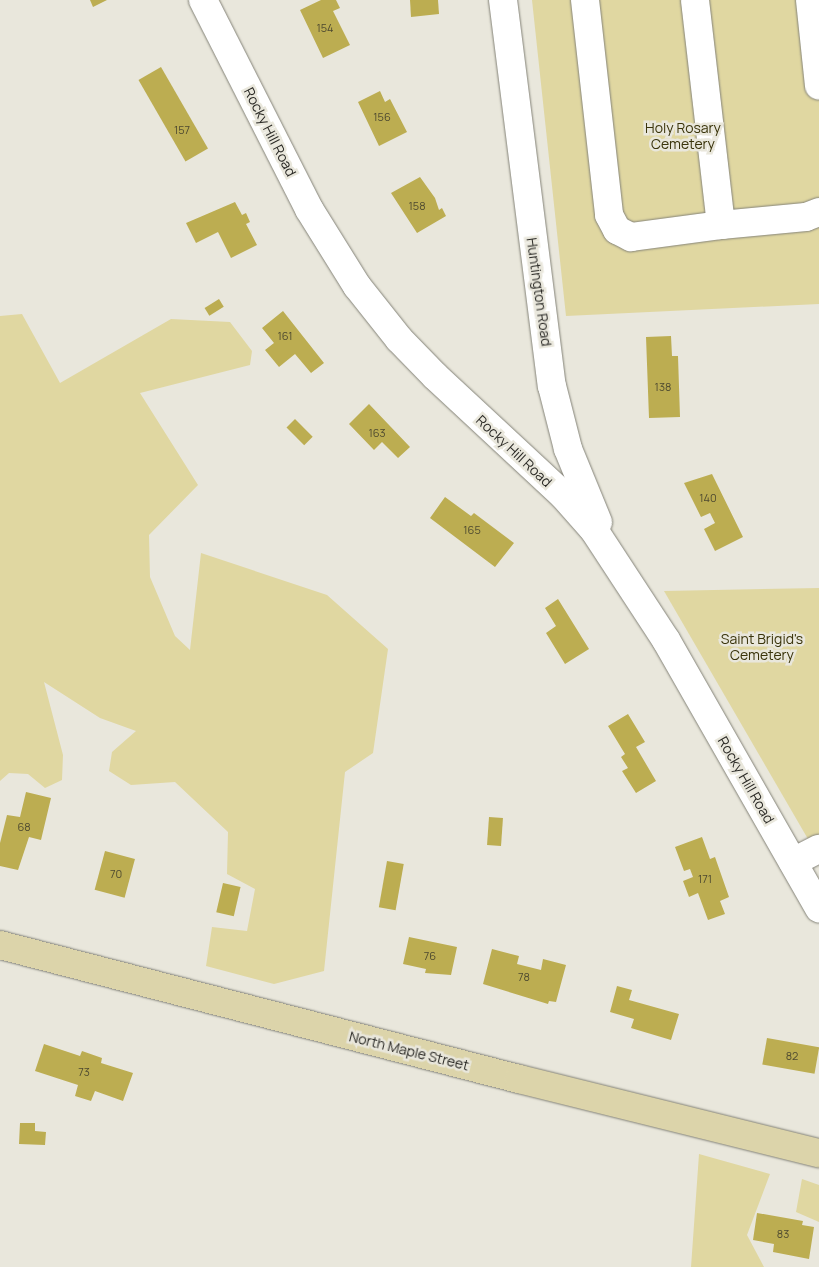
<!DOCTYPE html>
<html>
<head>
<meta charset="utf-8">
<style>
	body { margin:0 }
	#map { position:relative; width:819px; height:1267px; overflow:hidden; background:#e9e7dc; font-family:Manrope,sans-serif }
	div>[style] { position:absolute }
	[style*='--x'] { left:calc(var(--x)*1px); top:calc(var(--y)*1px); width:calc(var(--w)*1px); rotate:calc(var(--a)*1deg) }
	.green>* { inset:0; background:#e0d7a1 }
	.building>* { inset:0; background:#bcad51; transform-origin:0 0 }
	.roads { filter:drop-shadow(0 0 1px #848378) drop-shadow(0 0 1px #848378) }
	.minor>* { height:28px; margin:-14px; padding:0 14px; transform-origin:14px; border-radius:14px; background:#fff }
	.major>* { height:28px; margin:-14px; padding:0 14px; transform-origin:14px; border-radius:14px; background:#dcd4aa }
	span { translate:-50% -50%; white-space:nowrap; text-align:center; line-height:1.15; -webkit-text-stroke:5px #e9e7dc; paint-order:stroke }
	.number-label { font-size:11px; color:#4e4a30 }
	.number-label span { -webkit-text-stroke-width:0 }
	.park-label { font-size:14px; color:#3a340b }
	.street-label { font-size:14px; color:#2a2925 }
</style>
</head>
<body>
<div id="map">
	<div class="green">
		<i style="clip-path:polygon(532px 0,819px 0,819px 304px,566px 316px)"></i>
		<i style="clip-path:polygon(22px 314px,60px 383px,171px 319px,230px 322px,252px 351px,250px 365px,140px 393px,198px 485px,149px 535px,150px 577px,175px 636px,190px 650px,201px 553px,327px 595px,388px 649px,373px 753px,345px 772px,324px 971px,274px 984px,206px 966px,212px 927px,247px 931px,255px 889px,227px 874px,228px 832px,175px 782px,131px 785px,109px 771px,112px 752px,136px 731px,100px 718px,44px 682px,63px 755px,62px 780px,45px 788px,28px 774px,9px 773px,0 781px,0 316px)"></i>
		<i style="clip-path:polygon(819px 588px,819px 858px,664px 591px)"></i>
		<i style="clip-path:polygon(699px 1154px,770px 1174px,747px 1235px,764px 1267px,691px 1267px)"></i>
		<i style="clip-path:polygon(802px 1179px,819px 1185px,819px 1222px,796px 1212px)"></i>
	</div>
	<div class="building">
		<i style="clip-path:polygon(90px 0,107px 0,93px 7px)"></i>
		<i style="clip-path:polygon(321px 0,336px 0,340px 8px,333px 11px,350px 45px,323px 58px,300px 10px)"></i>
		<i style="clip-path:polygon(410px 0,438px 0,439px 14px,411px 17px)"></i>
		<i style="left:161px;top:67px;width:94px;height:26px;rotate:60deg"></i>
		<i style="clip-path:polygon(380px 91px,385px 102px,390px 99px,407px 132px,379px 146px,358px 102px)"></i>
		<i style="clip-path:polygon(420px 177px,435px 198px,439px 210px,442px 208px,446px 216px,417px 233px,391px 193px)"></i>
		<i style="clip-path:polygon(235px 202px,242px 215px,246px 213px,250px 222px,246px 224px,257px 245px,231px 258px,218px 232px,196px 243px,186px 223px)"></i>
		<i style="left:219px;top:299px;width:9px;height:17px;rotate:58deg"></i>
		<i style="clip-path:polygon(283px 311px,324px 363px,311px 373px,295px 354px,279px 367px,265px 350px,274px 343px,262px 328px)"></i>
		<i style="clip-path:polygon(671px 336px,672px 356px,678px 356px,680px 417px,649px 418px,646px 337px)"></i>
		<i style="clip-path:polygon(369px 404px,410px 447px,398px 458px,382px 442px,374px 450px,349px 424px)"></i>
		<i style="left:295px;top:419px;width:25px;height:12px;rotate:45deg"></i>
		<i style="clip-path:polygon(712px 474px,743px 537px,715px 551px,704px 529px,715px 523px,710px 513px,701px 517px,684px 483px)"></i>
		<i style="clip-path:polygon(445px 497px,471px 516px,474px 513px,514px 543px,495px 567px,430px 518px)"></i>
		<i style="clip-path:polygon(558px 599px,589px 649px,565px 664px,546px 633px,556px 626px,545px 608px)"></i>
		<i style="clip-path:polygon(628px 714px,645px 742px,636px 747px,656px 781px,636px 793px,622px 771px,628px 768px,621px 757px,625px 754px,608px 726px)"></i>
		<i style="clip-path:polygon(26px 792px,51px 798px,41px 840px,29px 837px,18px 870px,0 866px,0 843px,7px 815px,20px 817px)"></i>
		<i style="left:489px;top:817px;width:14px;height:28px;rotate:4deg"></i>
		<i style="clip-path:polygon(702px 837px,710px 859px,715px 857px,729px 897px,720px 901px,725px 914px,708px 920px,698px 893px,689px 897px,683px 881px,693px 877px,690px 869px,684px 871px,675px 847px)"></i>
		<i style="left:105px;top:851px;width:31px;height:40px;rotate:15deg"></i>
		<i style="left:387px;top:861px;width:17px;height:47px;rotate:10deg"></i>
		<i style="left:223px;top:883px;width:18px;height:30px;rotate:13deg"></i>
		<i style="clip-path:polygon(409px 937px,457px 947px,451px 975px,425px 973px,426px 969px,403px 964px)"></i>
		<i style="clip-path:polygon(492px 949px,519px 956px,517px 964px,541px 970px,543px 959px,566px 965px,556px 1002px,549px 1001px,548px 1004px,483px 984px)"></i>
		<i style="clip-path:polygon(617px 986px,632px 990px,629px 1000px,679px 1014px,671px 1040px,631px 1028px,634px 1019px,610px 1012px)"></i>
		<i style="left:767px;top:1038px;width:53px;height:27px;rotate:10deg"></i>
		<i style="clip-path:polygon(44px 1044px,80px 1056px,82px 1051px,102px 1058px,101px 1063px,133px 1073px,123px 1101px,95px 1091px,91px 1101px,75px 1096px,78px 1085px,35px 1071px)"></i>
		<i style="clip-path:polygon(20px 1123px,35px 1123px,35px 1131px,46px 1132px,45px 1145px,19px 1144px)"></i>
		<i style="clip-path:polygon(757px 1213px,803px 1221px,802px 1225px,814px 1227px,809px 1259px,773px 1252px,774px 1244px,753px 1240px)"></i>
	</div>
	<div class="roads">
		<div class="minor">
			<i style="--x:203;--y:0;--w:234;--a:63.1"></i>
			<i style="--x:309;--y:209;--w:91;--a:58.1"></i>
			<i style="--x:357;--y:286;--w:68;--a:51.6"></i>
			<i style="--x:399;--y:339;--w:52;--a:45.8"></i>
			<i style="--x:435;--y:376;--w:175;--a:42.9"></i>
			<i style="--x:563;--y:495;--w:47;--a:48.5"></i>
			<i style="--x:594;--y:530;--w:131;--a:56.8"></i>
			<i style="--x:666;--y:640;--w:309;--a:60.3"></i>
			<i style="--x:503;--y:0;--w:389;--a:82.8"></i>
			<i style="--x:552;--y:386;--w:65;--a:75.7"></i>
			<i style="--x:568;--y:449;--w:79;--a:67.7"></i>
			<i style="--x:585;--y:0;--w:216;--a:83.6"></i>
			<i style="--x:609;--y:215;--w:17;--a:62"></i>
			<i style="--x:617;--y:230;--w:16;--a:27"></i>
			<i style="--x:631;--y:237;--w:91;--a:-7.6"></i>
			<i style="--x:721;--y:225;--w:226;--a:-96.6"></i>
			<i style="--x:810;--y:0;--w:86;--a:84"></i>
			<i style="--x:721;--y:225;--w:85;--a:-5.4"></i>
			<i style="--x:806;--y:217;--w:14;--a:-21"></i>
			<i style="--x:793;--y:862;--w:29;--a:-27"></i>
		</div>
		<div class="major">
			<i style="--x:0;--y:945;--w:536;--a:14.48"></i>
			<i style="--x:519;--y:1079;--w:309;--a:13.9"></i>
		</div>
	</div>
	<div class="number-label">
		<span style="left:325px;top:28px">154</span>
		<span style="left:382px;top:117px">156</span>
		<span style="left:182px;top:130px">157</span>
		<span style="left:417px;top:206px">158</span>
		<span style="left:285px;top:336px">161</span>
		<span style="left:663px;top:387px">138</span>
		<span style="left:377px;top:433px">163</span>
		<span style="left:708px;top:498px">140</span>
		<span style="left:472px;top:530px">165</span>
		<span style="left:24px;top:827px">68</span>
		<span style="left:116px;top:874px">70</span>
		<span style="left:705px;top:879px">171</span>
		<span style="left:430px;top:956px">76</span>
		<span style="left:524px;top:977px">78</span>
		<span style="left:792px;top:1056px">82</span>
		<span style="left:84px;top:1072px">73</span>
		<span style="left:783px;top:1234px">83</span>
	</div>
	<div class="park-label">
		<span style="left:683px;top:136px">Holy Rosary<br>Cemetery</span>
		<span style="left:762px;top:647px">Saint Brigid's<br>Cemetery</span>
	</div>
	<div class="street-label">
		<span style="left:270px;top:132px;rotate:63deg">Rocky Hill Road</span>
		<span style="left:539px;top:292px;rotate:82deg">Huntington Road</span>
		<span style="left:514px;top:451px;rotate:43deg">Rocky Hill Road</span>
		<span style="left:746px;top:780px;rotate:60deg">Rocky Hill Road</span>
		<span style="left:409px;top:1051px;rotate:14deg">North Maple Street</span>
	</div>
</div>
</body>
</html>
